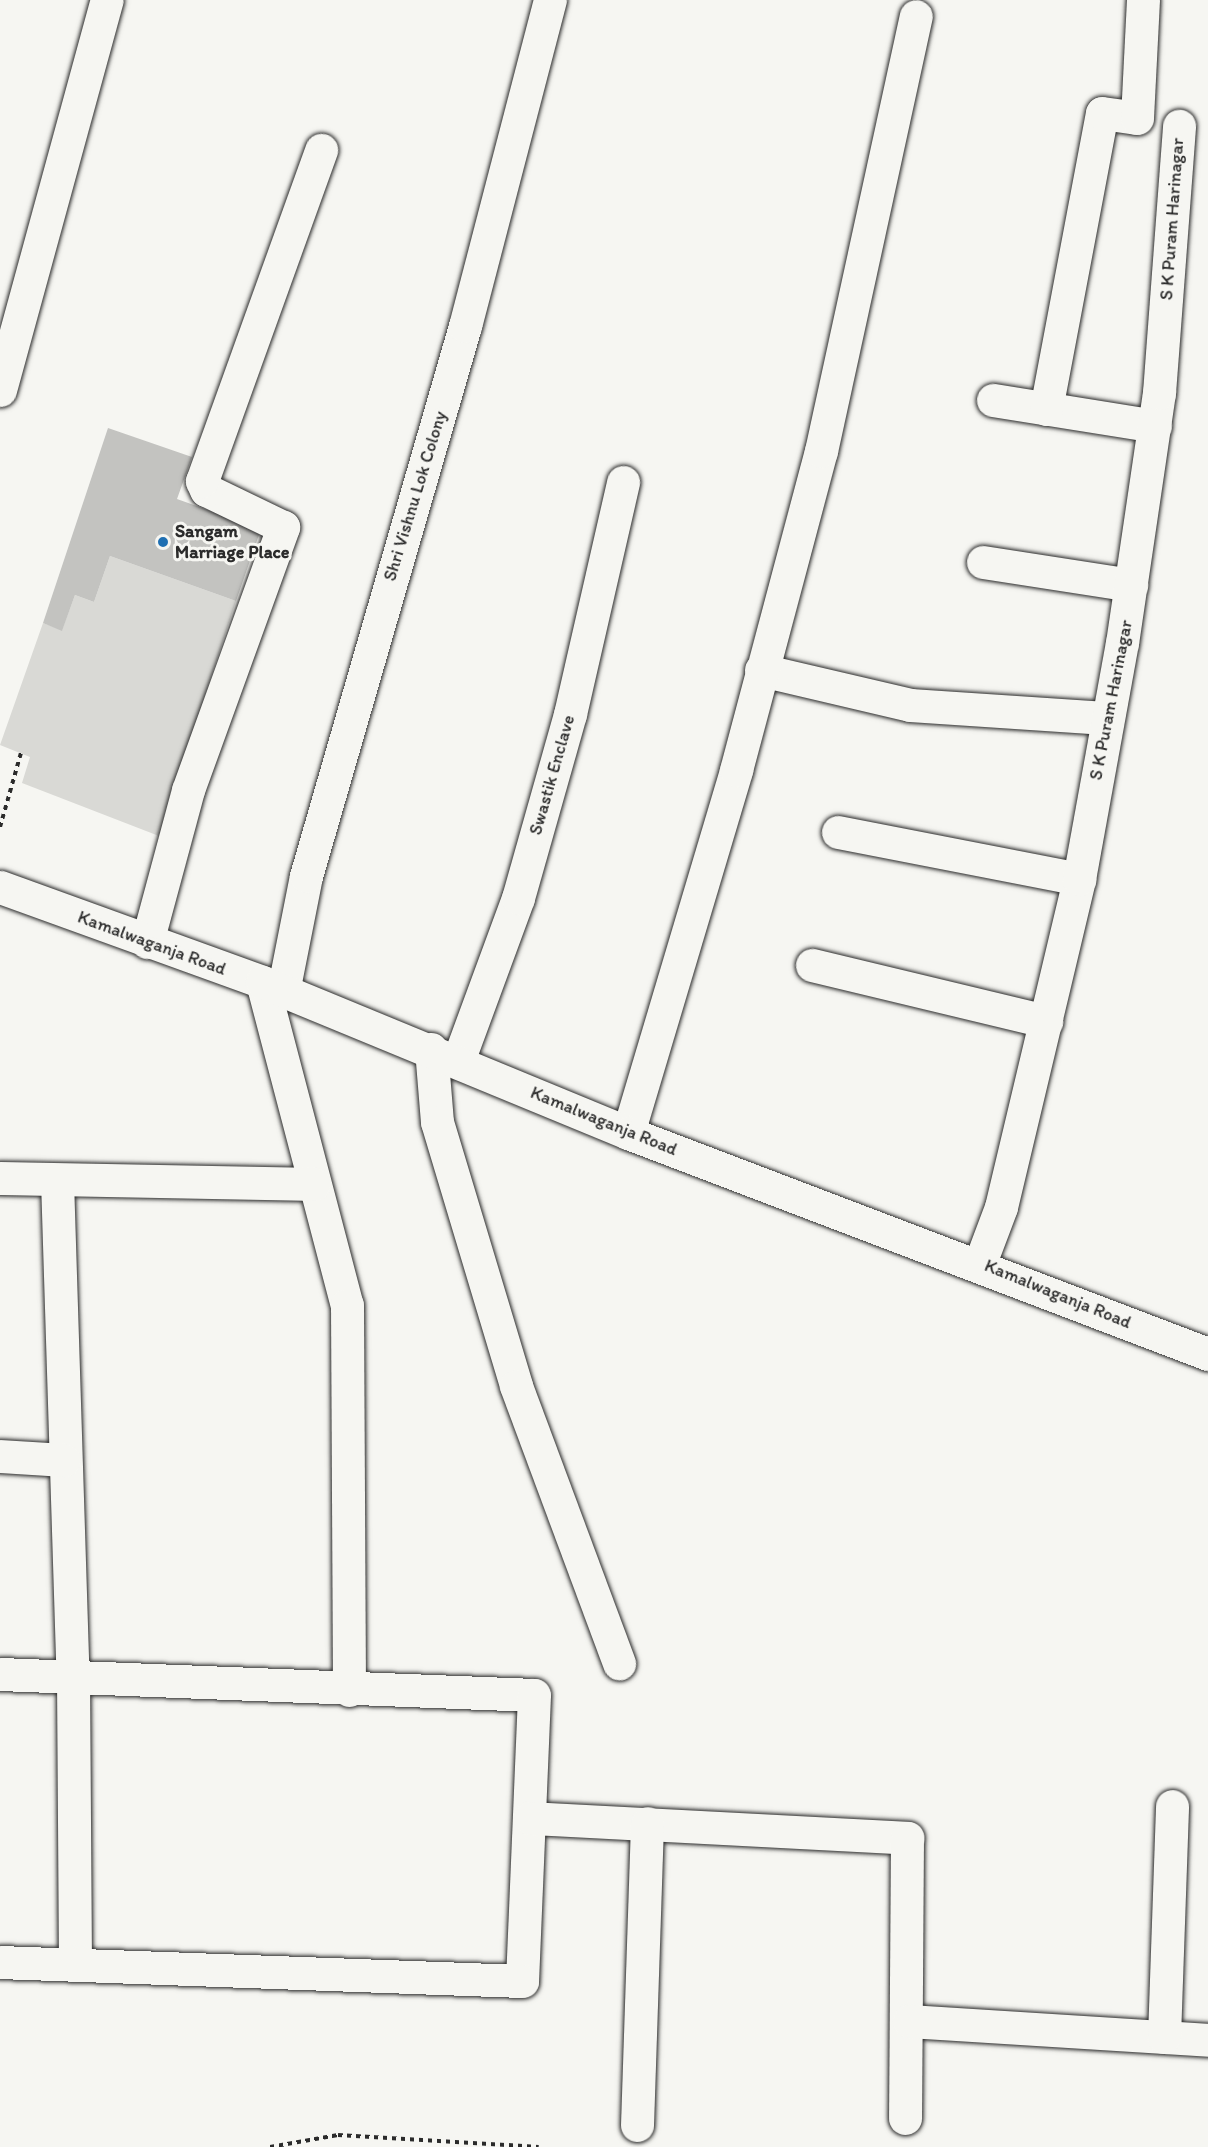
<!DOCTYPE html>
<html>
<head>
<meta charset="utf-8">
<style>
	body { margin:0 }
	#map { position:relative; width:1208px; height:2147px; overflow:hidden; background:#f6f6f2; font-family:Itim,sans-serif }
	div>[style] { position:absolute }
	[style*='--x'] { left:calc(var(--x)*1px); top:calc(var(--y)*1px); width:calc(var(--w)*1px); rotate:calc(var(--a)*1deg) }
	.green>* { inset:0; background:#d9d9d5 }
	.building>* { inset:0; background:#c3c3c0 }
	.path>* { height:4px; margin-top:-2px; transform-origin:0; background:repeating-linear-gradient(90deg,#2b2b2b 0 4.5px,transparent 0 9px) }
	.roads { filter:drop-shadow(0 0 2px #2b2b2b) drop-shadow(0 0 2px #2b2b2b) }
	.minor>* { height:33px; margin:-16.5px; padding:0 16.5px; transform-origin:16.5px; border-radius:16.5px; background:#f6f6f2 }
	.major>* { height:33px; margin:-16.5px; padding:0 16.5px; transform-origin:16.5px; border-radius:16.5px; background:#f6f6f2 }
	.dots>* { width:16px; height:16px; translate:-50% -50%; box-sizing:border-box; border:3px solid #f6f6f2; border-radius:50% }
	span { translate:-50% -50%; white-space:nowrap; text-align:center; line-height:1.15; -webkit-text-stroke:6px #f6f6f2; paint-order:stroke }
	.street-label { font-size:18px; color:#2b2b2b }
	.poi-label { font-size:18px; color:#2b2b2b; font-weight:700 }
	.left { translate:0 -50%; text-align:left }
</style>
</head>
<body>
<div id="map">
	<div class="green">
		<i style="clip-path:polygon(110px 556px,236px 601px,159px 836px,22px 783px,30px 757px,0 745px,43px 623px,62px 630px,75px 595px,94px 602px)"></i>
	</div>
	<div class="building">
		<i style="clip-path:polygon(108px 428px,192px 457px,177px 499px,261px 529px,236px 601px,110px 556px,94px 602px,75px 595px,62px 631px,43px 623px)"></i>
	</div>
	<div class="path">
		<i style="--x:0;--y:827;--w:77;--a:-74.2"></i>
		<i style="--x:270;--y:2147;--w:69;--a:-10"></i>
		<i style="--x:338;--y:2135;--w:201;--a:3.4"></i>
	</div>
	<div class="roads">
		<div class="minor">
			<i style="--x:0;--y:390;--w:404;--a:-74.7"></i>
			<i style="--x:993;--y:400;--w:164;--a:9.1"></i>
			<i style="--x:1046;--y:409;--w:301;--a:-79.3"></i>
			<i style="--x:1102;--y:113;--w:35;--a:8"></i>
			<i style="--x:1137;--y:118;--w:118;--a:-87.1"></i>
			<i style="--x:983;--y:562;--w:150;--a:8.8"></i>
			<i style="--x:761;--y:670;--w:153;--a:13.2"></i>
			<i style="--x:910;--y:705;--w:196;--a:3.8"></i>
			<i style="--x:838;--y:832;--w:246;--a:11"></i>
			<i style="--x:147;--y:942;--w:157;--a:-74.9"></i>
			<i style="--x:188;--y:790;--w:280;--a:-70.1"></i>
			<i style="--x:283;--y:527;--w:85;--a:-154.3"></i>
			<i style="--x:206;--y:490;--w:10;--a:-114"></i>
			<i style="--x:202;--y:481;--w:352;--a:-70.2"></i>
			<i style="--x:812;--y:965;--w:241;--a:13.5"></i>
			<i style="--x:262;--y:982;--w:334;--a:75.3"></i>
			<i style="--x:347;--y:1305;--w:385;--a:89.7"></i>
			<i style="--x:283;--y:992;--w:118;--a:-78.8"></i>
			<i style="--x:306;--y:876;--w:573;--a:-73.88"></i>
			<i style="--x:465;--y:326;--w:337;--a:-75.4"></i>
			<i style="--x:431;--y:1049;--w:73;--a:85.3"></i>
			<i style="--x:437;--y:1122;--w:276;--a:73.3"></i>
			<i style="--x:516;--y:1386;--w:296;--a:69.6"></i>
			<i style="--x:458;--y:1061;--w:174;--a:-69.8"></i>
			<i style="--x:518;--y:898;--w:191;--a:-74.2"></i>
			<i style="--x:570;--y:714;--w:238;--a:-77.1"></i>
			<i style="--x:628;--y:1133;--w:379;--a:-73.4"></i>
			<i style="--x:736;--y:770;--w:330;--a:-75.1"></i>
			<i style="--x:821;--y:451;--w:445;--a:-77.7"></i>
			<i style="--x:0;--y:1178;--w:314;--a:1.1"></i>
			<i style="--x:57;--y:1180;--w:497;--a:88.2"></i>
			<i style="--x:73;--y:1677;--w:288;--a:89.6"></i>
			<i style="--x:980;--y:1263;--w:60;--a:-69.4"></i>
			<i style="--x:1001;--y:1207;--w:337;--a:-76.6"></i>
			<i style="--x:1079;--y:879;--w:240;--a:-79.7"></i>
			<i style="--x:1122;--y:643;--w:253;--a:-81.6"></i>
			<i style="--x:1159;--y:393;--w:268;--a:-85.7"></i>
			<i style="--x:0;--y:1456;--w:64;--a:3.6"></i>
			<i style="--x:0;--y:1674;--w:534;--a:2.25"></i>
			<i style="--x:534;--y:1695;--w:286;--a:92.4"></i>
			<i style="--x:522;--y:1981;--w:522;--a:-177.92"></i>
			<i style="--x:530;--y:1818;--w:378;--a:3"></i>
			<i style="--x:907;--y:1838;--w:280;--a:90.4"></i>
			<i style="--x:909;--y:2021;--w:300;--a:3.6"></i>
			<i style="--x:1164;--y:2037;--w:231;--a:-88"></i>
			<i style="--x:637;--y:2125;--w:302;--a:-88.1"></i>
		</div>
		<div class="major">
			<i style="--x:0;--y:887;--w:279;--a:19.9"></i>
			<i style="--x:262;--y:982;--w:396;--a:22.4"></i>
			<i style="--x:628;--y:1133;--w:621;--a:20.86"></i>
		</div>
	</div>
	<div class="dots">
		<i style="left:163px;top:542px;background:#1f6fb2"></i>
	</div>
	<div class="street-label">
		<span style="left:1172px;top:219px;rotate:-86deg">S K Puram Harinagar</span>
		<span style="left:415px;top:496px;rotate:-73deg">Shri Vishnu Lok Colony</span>
		<span style="left:1111px;top:700px;rotate:-79deg">S K Puram Harinagar</span>
		<span style="left:552px;top:775px;rotate:-74deg">Swastik Enclave</span>
		<span style="left:152px;top:943px;rotate:20deg">Kamalwaganja Road</span>
		<span style="left:604px;top:1121px;rotate:22deg">Kamalwaganja Road</span>
		<span style="left:1058px;top:1294px;rotate:22deg">Kamalwaganja Road</span>
	</div>
	<div class="poi-label">
		<span class="left" style="left:175px;top:542px">Sangam<br>Marriage Place</span>
	</div>
</div>
</body>
</html>
